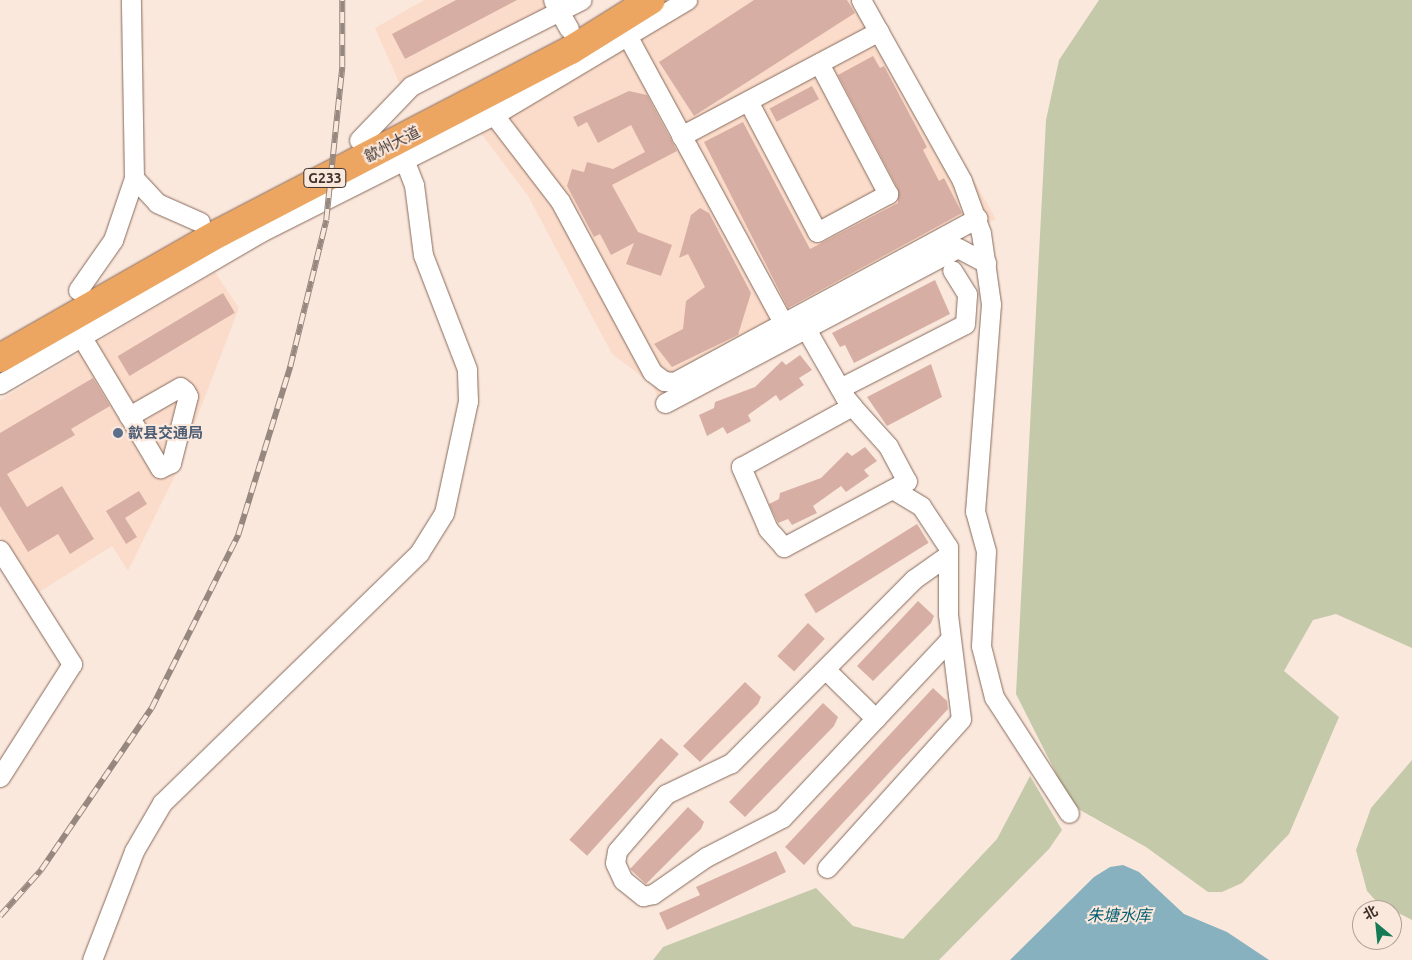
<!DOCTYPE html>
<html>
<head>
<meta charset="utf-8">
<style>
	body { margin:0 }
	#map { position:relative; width:1412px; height:960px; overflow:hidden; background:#fbe8dd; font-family:Ubuntu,"Noto Sans SC",sans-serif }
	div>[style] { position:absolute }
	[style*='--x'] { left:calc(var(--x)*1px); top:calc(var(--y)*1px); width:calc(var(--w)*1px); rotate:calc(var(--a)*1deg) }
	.built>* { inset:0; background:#fbdccb }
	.green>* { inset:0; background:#c4c9a9 }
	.water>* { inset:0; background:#87b1bf }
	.building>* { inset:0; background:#d7aea3; transform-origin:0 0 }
	.roads { filter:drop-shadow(0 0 1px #866a5b) drop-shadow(0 0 1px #866a5b) }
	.minor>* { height:19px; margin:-9.5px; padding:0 9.5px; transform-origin:9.5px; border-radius:9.5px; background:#fff }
	.highway>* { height:28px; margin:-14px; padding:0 14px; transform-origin:14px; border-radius:14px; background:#eca662 }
	.rail>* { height:5.5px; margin-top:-2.75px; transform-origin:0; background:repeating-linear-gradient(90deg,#fbe8dd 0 11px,#97887f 0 22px); box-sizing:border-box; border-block:1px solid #97887f }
	.dots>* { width:14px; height:14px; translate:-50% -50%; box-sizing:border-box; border:2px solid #fbe8dd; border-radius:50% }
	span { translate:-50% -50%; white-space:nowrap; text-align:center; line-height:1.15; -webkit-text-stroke:4px #fbe8dd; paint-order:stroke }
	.shield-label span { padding:1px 4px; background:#fbe8dd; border:1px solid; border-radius:4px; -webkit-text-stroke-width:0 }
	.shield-label { font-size:14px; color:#3f332c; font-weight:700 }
	.street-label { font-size:15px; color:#3f332c }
	.service-label { font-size:15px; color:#4e5e75; font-weight:700 }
	.left { translate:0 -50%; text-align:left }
	.water-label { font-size:16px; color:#015d71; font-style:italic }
	.north { position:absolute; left:1352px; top:900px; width:50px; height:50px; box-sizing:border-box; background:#fbe8dd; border:1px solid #b0a096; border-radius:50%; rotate:332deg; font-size:14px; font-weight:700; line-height:20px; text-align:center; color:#3f332c }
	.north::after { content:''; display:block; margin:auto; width:18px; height:22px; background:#157b55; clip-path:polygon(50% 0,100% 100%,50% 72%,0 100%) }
</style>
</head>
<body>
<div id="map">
	<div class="built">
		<i style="clip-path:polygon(424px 0,574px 0,402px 89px,375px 28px)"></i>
		<i style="clip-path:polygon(700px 0,871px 0,996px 219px,657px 396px,652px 384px,612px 354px,528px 196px,479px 131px)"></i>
		<i style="clip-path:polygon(215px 272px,239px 308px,174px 478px,128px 571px,112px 546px,36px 594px,0 536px,0 400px)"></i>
	</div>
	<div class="green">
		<i style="clip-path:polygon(1099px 0,1412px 0,1412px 648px,1336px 614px,1313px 620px,1284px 671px,1339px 717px,1289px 834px,1242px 883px,1222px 892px,1208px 892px,1146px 847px,1080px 810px,1066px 793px,1016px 694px,1046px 120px,1059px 60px)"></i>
		<i style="clip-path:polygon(1412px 760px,1412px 920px,1377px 902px,1367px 891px,1356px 850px,1371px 808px)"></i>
		<i style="clip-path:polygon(1030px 776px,1062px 830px,1049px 849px,939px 960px,653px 960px,663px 947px,816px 888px,853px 926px,903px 939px,997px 839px)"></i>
	</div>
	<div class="water">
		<i style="clip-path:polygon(1123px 865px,1139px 872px,1184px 914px,1227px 932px,1269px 960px,1010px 960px,1094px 877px,1110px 867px)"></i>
	</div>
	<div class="building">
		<i style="clip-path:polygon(456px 0,517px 0,405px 59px,392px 34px)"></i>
		<i style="clip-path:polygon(754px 0,847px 0,855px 13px,694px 116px,659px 62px)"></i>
		<i style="clip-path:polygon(873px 56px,880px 68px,884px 66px,927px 147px,923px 150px,939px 181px,944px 178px,962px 213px,788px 308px,704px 142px,743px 122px,810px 249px,898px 203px,898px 189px,838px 75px)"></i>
		<i style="left:812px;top:86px;width:15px;height:48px;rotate:62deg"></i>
		<i style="clip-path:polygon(629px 91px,647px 95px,677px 151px,612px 185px,638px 232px,672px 245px,661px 276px,626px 264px,634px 243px,611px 255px,600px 234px,594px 237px,567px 186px,572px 169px,584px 172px,587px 162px,613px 169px,645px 152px,631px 125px,598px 143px,587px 122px,578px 127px,573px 117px)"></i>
		<i style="clip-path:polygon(700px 208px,709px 213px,751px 293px,738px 335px,672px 367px,654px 344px,683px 329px,686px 301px,705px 287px,688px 254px,679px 258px,691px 215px)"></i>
		<i style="clip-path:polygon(935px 280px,950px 314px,854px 363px,845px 345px,840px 347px,832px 333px)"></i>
		<i style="left:223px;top:293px;width:23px;height:123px;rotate:59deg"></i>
		<i style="clip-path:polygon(800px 355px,812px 370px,799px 378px,804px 385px,780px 401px,776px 395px,748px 415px,751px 421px,727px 434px,723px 427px,707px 436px,699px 415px,714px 408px,715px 402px,755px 387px,782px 361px,786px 365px)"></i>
		<i style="clip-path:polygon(931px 364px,942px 397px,887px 426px,867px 397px)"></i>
		<i style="clip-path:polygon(93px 378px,110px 406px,71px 429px,75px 435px,7px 474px,27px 507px,62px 486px,94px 539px,70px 554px,58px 534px,28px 552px,0 506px,0 433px)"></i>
		<i style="clip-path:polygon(865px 447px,877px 461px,864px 470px,869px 476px,846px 492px,841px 486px,813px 506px,817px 513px,792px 525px,788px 519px,778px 523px,769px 504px,779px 499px,780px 493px,821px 478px,847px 452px,852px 456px)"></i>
		<i style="clip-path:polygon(139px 491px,147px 504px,125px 518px,137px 537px,126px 544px,106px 511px)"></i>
		<i style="left:917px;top:524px;width:22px;height:133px;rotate:58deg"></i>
		<i style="clip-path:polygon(918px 601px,934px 616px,931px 623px,873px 681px,857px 666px)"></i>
		<i style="left:808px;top:623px;width:23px;height:45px;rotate:43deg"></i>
		<i style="clip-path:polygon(745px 682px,761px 697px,758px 704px,700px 762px,683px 746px)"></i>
		<i style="clip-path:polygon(933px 688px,947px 701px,948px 709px,804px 865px,785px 847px)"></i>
		<i style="clip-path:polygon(823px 703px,838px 717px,834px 726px,745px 817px,729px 802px)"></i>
		<i style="left:661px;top:738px;width:24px;height:137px;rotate:42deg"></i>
		<i style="clip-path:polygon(688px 807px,704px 822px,701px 829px,646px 884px,630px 869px)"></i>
		<i style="clip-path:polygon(776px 851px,786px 872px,667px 930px,659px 913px,700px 895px,696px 887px)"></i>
	</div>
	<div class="roads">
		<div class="minor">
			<i style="--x:553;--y:0;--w:33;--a:61"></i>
			<i style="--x:861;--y:0;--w:207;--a:60.8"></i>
			<i style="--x:962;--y:181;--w:55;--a:69.9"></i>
			<i style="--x:981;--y:233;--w:72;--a:82"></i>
			<i style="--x:991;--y:304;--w:208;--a:94.4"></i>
			<i style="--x:975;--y:511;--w:41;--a:74.6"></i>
			<i style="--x:986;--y:551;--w:95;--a:93"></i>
			<i style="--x:981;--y:646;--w:53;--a:75.7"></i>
			<i style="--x:994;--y:697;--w:138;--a:57.1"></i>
			<i style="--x:622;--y:26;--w:338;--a:61.5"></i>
			<i style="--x:748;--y:101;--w:148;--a:62.2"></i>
			<i style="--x:817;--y:232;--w:81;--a:-28.2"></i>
			<i style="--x:888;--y:194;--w:148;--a:-117.8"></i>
			<i style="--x:494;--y:115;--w:108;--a:52.5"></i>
			<i style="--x:560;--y:201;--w:194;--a:61.7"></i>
			<i style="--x:652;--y:372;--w:15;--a:37"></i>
			<i style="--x:664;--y:381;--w:10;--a:6"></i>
			<i style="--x:674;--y:382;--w:345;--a:-28.4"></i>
			<i style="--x:681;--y:136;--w:224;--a:-27.9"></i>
			<i style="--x:359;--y:140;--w:75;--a:-46.1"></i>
			<i style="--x:411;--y:86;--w:191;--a:-26.8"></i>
			<i style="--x:134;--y:178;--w:34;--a:47"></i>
			<i style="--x:157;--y:203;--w:47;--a:23.8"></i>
			<i style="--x:78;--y:290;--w:61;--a:-55"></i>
			<i style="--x:113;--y:240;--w:65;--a:-71.3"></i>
			<i style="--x:134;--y:178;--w:178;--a:-91"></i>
			<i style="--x:75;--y:326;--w:105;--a:59"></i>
			<i style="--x:129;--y:416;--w:61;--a:59.2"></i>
			<i style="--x:160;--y:468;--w:12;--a:-24"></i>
			<i style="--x:171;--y:463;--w:69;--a:-75.8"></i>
			<i style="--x:188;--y:396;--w:6;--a:-121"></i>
			<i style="--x:185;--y:391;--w:6;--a:-141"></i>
			<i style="--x:180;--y:387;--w:59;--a:150.4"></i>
			<i style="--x:806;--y:329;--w:78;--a:60.2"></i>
			<i style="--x:845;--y:397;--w:11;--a:52"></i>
			<i style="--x:852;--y:406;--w:54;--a:48"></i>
			<i style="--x:888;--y:446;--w:40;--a:62"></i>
			<i style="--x:907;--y:481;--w:140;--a:151.8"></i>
			<i style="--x:784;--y:547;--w:24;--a:-132"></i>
			<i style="--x:768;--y:529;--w:68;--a:-113.5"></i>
			<i style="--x:741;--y:467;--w:127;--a:-28.8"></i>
			<i style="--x:0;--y:384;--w:302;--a:-30.2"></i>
			<i style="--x:261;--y:232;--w:261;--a:-26.7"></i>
			<i style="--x:494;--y:115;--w:225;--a:-30.8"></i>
			<i style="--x:840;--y:388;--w:140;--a:-27.1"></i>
			<i style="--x:965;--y:324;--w:30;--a:-86"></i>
			<i style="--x:967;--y:294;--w:28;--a:-122"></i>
			<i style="--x:665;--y:403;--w:331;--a:-27.9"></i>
			<i style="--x:958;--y:248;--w:32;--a:28"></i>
			<i style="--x:0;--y:550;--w:135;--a:57.7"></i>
			<i style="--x:72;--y:664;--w:134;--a:122.5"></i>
			<i style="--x:948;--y:555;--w:42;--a:144.8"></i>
			<i style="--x:914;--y:579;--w:260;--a:134.8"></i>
			<i style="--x:731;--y:763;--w:72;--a:154.5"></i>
			<i style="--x:666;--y:794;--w:75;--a:130.7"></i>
			<i style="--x:617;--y:851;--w:12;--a:99"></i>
			<i style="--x:615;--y:863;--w:19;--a:65"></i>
			<i style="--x:623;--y:880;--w:26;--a:39"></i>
			<i style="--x:643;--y:896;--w:10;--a:-11"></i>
			<i style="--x:653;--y:894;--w:65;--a:-34.9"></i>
			<i style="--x:706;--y:857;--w:85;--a:-27.2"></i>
			<i style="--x:782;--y:818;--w:245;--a:-46.8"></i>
			<i style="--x:825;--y:669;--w:71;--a:44.4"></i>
			<i style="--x:827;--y:868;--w:200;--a:-48"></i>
			<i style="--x:961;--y:719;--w:106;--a:-97.1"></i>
			<i style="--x:948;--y:614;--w:67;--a:-90"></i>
			<i style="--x:948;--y:547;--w:49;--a:-123.4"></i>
			<i style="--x:921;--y:506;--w:33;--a:-149"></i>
			<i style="--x:92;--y:960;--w:117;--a:-68.9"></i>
			<i style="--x:134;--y:851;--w:56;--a:-59.7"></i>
			<i style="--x:162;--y:803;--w:359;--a:-44.2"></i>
			<i style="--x:419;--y:553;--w:47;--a:-58"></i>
			<i style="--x:444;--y:513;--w:115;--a:-77.9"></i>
			<i style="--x:468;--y:401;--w:32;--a:-92"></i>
			<i style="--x:467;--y:369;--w:122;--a:-111.1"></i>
			<i style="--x:423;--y:255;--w:71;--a:-97.3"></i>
			<i style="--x:414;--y:185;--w:47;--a:-111.1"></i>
		</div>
		<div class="highway">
			<i style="--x:0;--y:358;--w:254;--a:-29.7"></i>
			<i style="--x:221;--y:232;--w:394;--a:-27.5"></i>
			<i style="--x:571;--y:50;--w:94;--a:-32"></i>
		</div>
	</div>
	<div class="rail">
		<i style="--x:0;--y:916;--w:62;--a:-48.3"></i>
		<i style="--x:41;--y:870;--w:195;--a:-55.7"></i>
		<i style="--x:151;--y:709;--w:195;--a:-63.4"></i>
		<i style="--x:238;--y:535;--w:176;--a:-72.8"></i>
		<i style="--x:290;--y:367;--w:151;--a:-76.2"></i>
		<i style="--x:326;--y:220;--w:154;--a:-84"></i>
		<i style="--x:342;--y:67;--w:67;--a:-90"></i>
	</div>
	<div class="dots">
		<i style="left:118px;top:433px;background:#5c6f8a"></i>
	</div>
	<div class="shield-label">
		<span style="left:325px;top:178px">G233</span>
	</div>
	<div class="street-label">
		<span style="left:392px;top:144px;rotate:-27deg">歙州大道</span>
	</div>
	<div class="service-label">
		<span class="left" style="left:128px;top:433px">歙县交通局</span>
	</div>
	<div class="water-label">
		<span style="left:1119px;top:915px">朱塘水库</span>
	</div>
	<div class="north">北</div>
</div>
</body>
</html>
